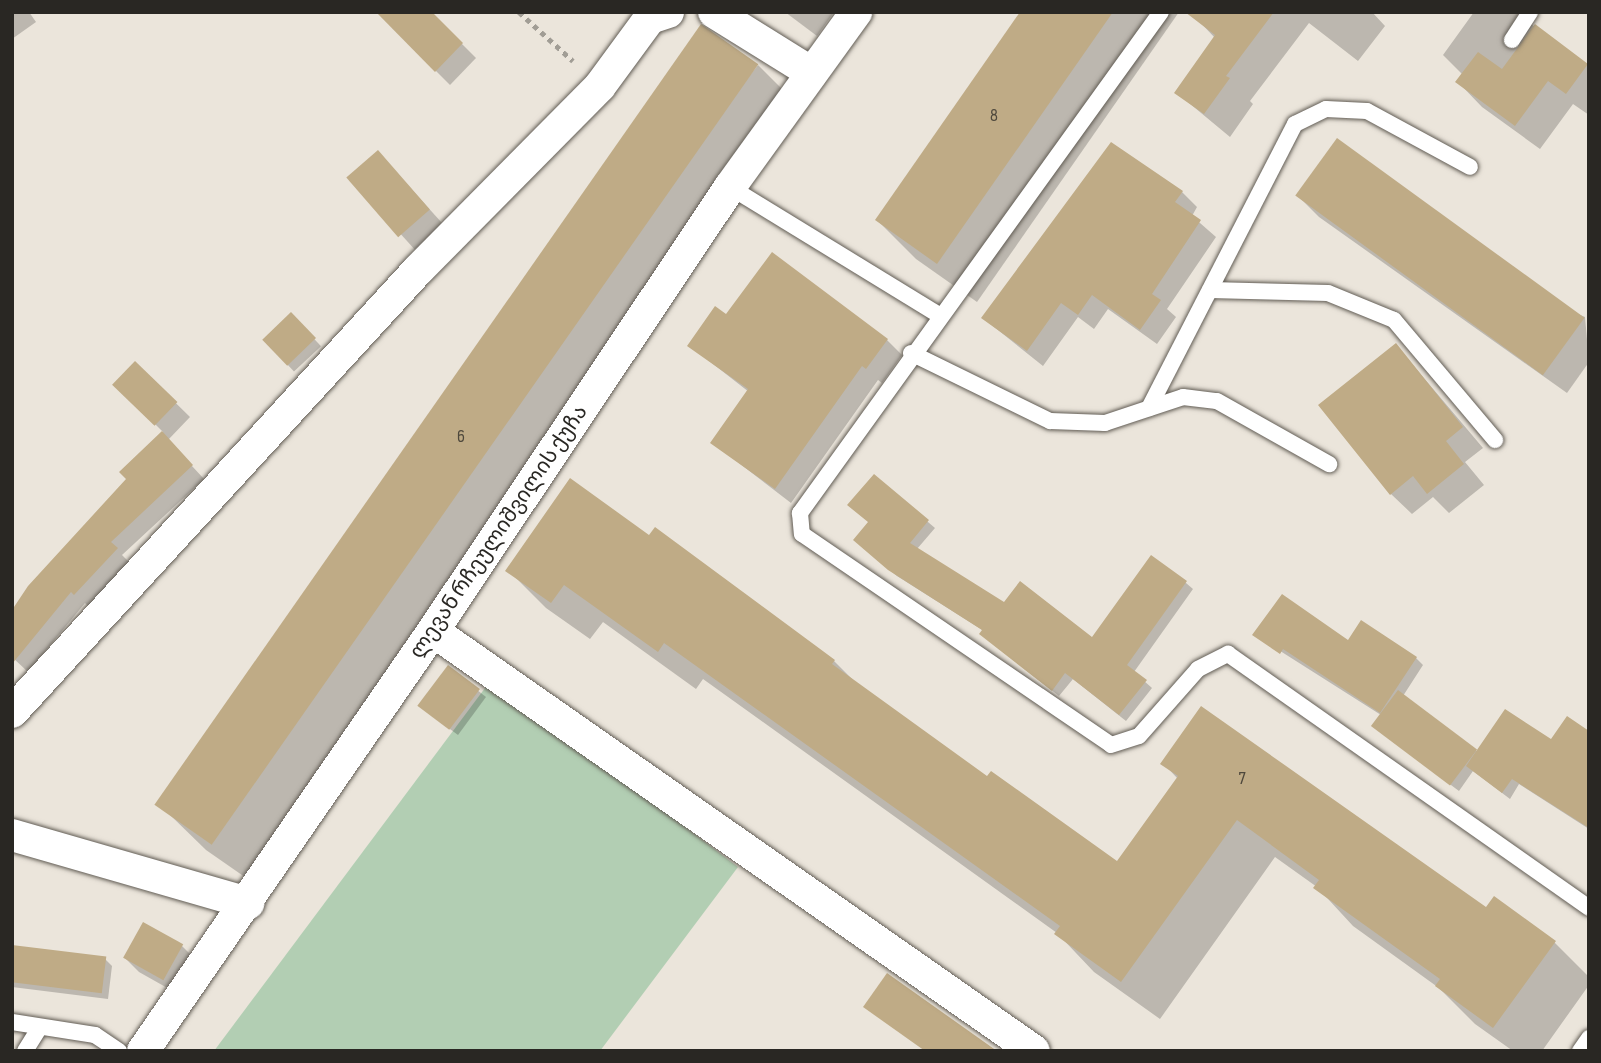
<!DOCTYPE html>
<html>
<head>
<meta charset="utf-8">
<style>
	body { margin:0 }
	#map { position:relative; width:1601px; height:1063px; overflow:hidden; background:#ebe5db; font-family:"Sofia Sans Condensed","Noto Sans Georgian",sans-serif }
	div>[style] { position:absolute }
	[style*='--x'] { left:calc(var(--x)*1px); top:calc(var(--y)*1px); width:calc(var(--w)*1px); rotate:calc(var(--a)*1deg) }
	.green>* { inset:0; background:#b2ceb3 }
	.shadow>* { inset:0; background:#0003; transform-origin:0 0 }
	.building>* { inset:0; background:#bfab86; transform-origin:0 0 }
	.path>* { height:4.5px; margin-top:-2.25px; transform-origin:0; background:repeating-linear-gradient(90deg,#a19d95 0 5px,transparent 0 10px) }
	.roads { filter:drop-shadow(0 0 2px #615c54) drop-shadow(0 0 2px #615c54) }
	.lane>* { height:16px; margin:-8px; padding:0 8px; transform-origin:8px; border-radius:8px; background:#fff }
	.street>* { height:32px; margin:-16px; padding:0 16px; transform-origin:16px; border-radius:16px; background:#fff }
	span { translate:-50% -50%; white-space:nowrap; text-align:center; line-height:1.15; -webkit-text-stroke:5px #fff; paint-order:stroke }
	.number-label { font-size:18px; color:#4e483c }
	.number-label span { -webkit-text-stroke-width:0 }
	.street-label { font-size:21px; color:#292723 }
	.frame { position:absolute; inset:0; border:14px solid #292723; pointer-events:none }
</style>
</head>
<body>
<div id="map">
	<div class="green">
		<i style="clip-path:polygon(491px 680px,738px 867px,600px 1051px,214px 1051px)"></i>
	</div>
	<div class="shadow">
		<i style="clip-path:polygon(12px 12px,29px 12px,36px 22px,12px 39px)"></i>
		<i style="clip-path:polygon(430px 12px,476px 58px,450px 85px,392px 27px)"></i>
		<i style="clip-path:polygon(785px 12px,834px 12px,817px 36px)"></i>
		<i style="clip-path:polygon(1022px 12px,1179px 12px,977px 302px,916px 259px,877px 220px)"></i>
		<i style="clip-path:polygon(1202px 12px,1372px 12px,1385px 26px,1358px 61px,1309px 23px,1250px 101px,1253px 104px,1230px 137px,1177px 93px,1215px 38px,1197px 19px)"></i>
		<i style="clip-path:polygon(1474px 12px,1515px 12px,1589px 67px,1589px 115px,1573px 104px,1540px 149px,1482px 107px,1458px 82px,1463px 75px,1443px 55px)"></i>
		<i style="clip-path:polygon(758px 65px,797px 104px,262px 889px,206px 850px,166px 811px)"></i>
		<i style="left:378px;top:152px;width:97px;height:38px;rotate:48deg"></i>
		<i style="clip-path:polygon(1182px 192px,1197px 207px,1192px 216px,1216px 237px,1167px 309px,1176px 317px,1157px 344px,1108px 309px,1094px 329px,1078px 317px,1043px 366px,983px 318px)"></i>
		<i style="clip-path:polygon(1298px 196px,1585px 317px,1589px 362px,1567px 393px,1319px 217px)"></i>
		<i style="left:291px;top:314px;width:44px;height:37px;rotate:47deg"></i>
		<i style="clip-path:polygon(726px 316px,887px 340px,902px 355px,882px 383px,878px 380px,791px 503px,713px 443px,749px 392px,690px 346px)"></i>
		<i style="clip-path:polygon(1396px 345px,1483px 448px,1465px 462px,1484px 485px,1449px 513px,1433px 497px,1412px 514px,1391px 494px)"></i>
		<i style="clip-path:polygon(135px 363px,190px 417px,168px 440px,204px 479px,122px 555px,129px 562px,88px 606px,85px 603px,28px 672px,12px 657px,163px 432px,115px 384px)"></i>
		<i style="clip-path:polygon(874px 476px,935px 528px,917px 549px,1004px 605px,1093px 640px,1151px 558px,1186px 583px,1193px 589px,1134px 672px,1152px 688px,1126px 721px,1073px 679px,1059px 696px,988px 640px,984px 631px,897px 576px,862px 547px,870px 523px)"></i>
		<i style="clip-path:polygon(650px 537px,834px 661px,859px 686px,987px 778px,1117px 864px,1178px 779px,1163px 763px,1554px 942px,1589px 977px,1589px 985px,1542px 1051px,1513px 1051px,1475px 1024px,1439px 988px,1353px 926px,1317px 887px,1275px 857px,1160px 1019px,1094px 972px,1057px 933px,703px 679px,696px 689px,603px 622px,590px 639px,546px 608px,508px 570px)"></i>
		<i style="clip-path:polygon(1255px 635px,1349px 643px,1416px 658px,1423px 665px,1403px 696px,1478px 752px,1589px 733px,1589px 829px,1519px 784px,1510px 799px,1473px 771px,1459px 791px,1380px 732px,1381px 715px)"></i>
		<i style="clip-path:polygon(448px 667px,486px 697px,458px 735px,427px 712px)"></i>
		<i style="clip-path:polygon(182px 946px,196px 960px,178px 994px,139px 972px,125px 958px)"></i>
		<i style="clip-path:polygon(12px 947px,105px 959px,112px 966px,108px 999px,12px 987px)"></i>
	</div>
	<div class="building">
		<i style="clip-path:polygon(376px 12px,432px 12px,463px 43px,435px 72px)"></i>
		<i style="clip-path:polygon(1020px 12px,1113px 12px,937px 264px,875px 220px)"></i>
		<i style="clip-path:polygon(1185px 12px,1274px 12px,1226px 76px,1230px 78px,1204px 114px,1174px 93px,1215px 35px)"></i>
		<i style="left:701px;top:24px;width:70px;height:953px;rotate:35deg"></i>
		<i style="clip-path:polygon(1535px 24px,1588px 64px,1566px 94px,1548px 81px,1515px 126px,1455px 82px,1478px 52px,1502px 69px)"></i>
		<i style="left:1337px;top:138px;width:306px;height:71px;rotate:36deg"></i>
		<i style="clip-path:polygon(1111px 142px,1183px 191px,1175px 202px,1201px 220px,1152px 294px,1161px 300px,1140px 330px,1092px 295px,1078px 315px,1061px 303px,1027px 351px,981px 318px)"></i>
		<i style="left:378px;top:150px;width:79px;height:42px;rotate:49deg"></i>
		<i style="clip-path:polygon(772px 252px,888px 339px,866px 369px,862px 366px,775px 489px,710px 443px,748px 389px,687px 346px,715px 306px,726px 314px)"></i>
		<i style="left:291px;top:312px;width:36px;height:40px;rotate:46deg"></i>
		<i style="clip-path:polygon(1396px 343px,1463px 427px,1446px 441px,1464px 464px,1427px 494px,1413px 476px,1390px 495px,1318px 405px)"></i>
		<i style="left:135px;top:361px;width:59px;height:33px;rotate:44deg"></i>
		<i style="clip-path:polygon(162px 431px,193px 465px,111px 542px,118px 548px,74px 595px,71px 592px,12px 664px,12px 610px,28px 586px,126px 479px,119px 472px)"></i>
		<i style="clip-path:polygon(874px 474px,929px 520px,910px 543px,1004px 602px,1020px 581px,1092px 637px,1151px 555px,1187px 581px,1127px 665px,1147px 680px,1119px 715px,1065px 673px,1052px 691px,979px 634px,982px 630px,888px 570px,853px 540px,868px 522px,847px 505px)"></i>
		<i style="clip-path:polygon(570px 478px,649px 535px,655px 527px,835px 660px,832px 664px,987px 776px,991px 771px,1117px 861px,1178px 776px,1160px 764px,1201px 706px,1486px 907px,1494px 896px,1556px 941px,1493px 1028px,1435px 986px,1440px 979px,1313px 888px,1319px 880px,1237px 820px,1121px 982px,1054px 934px,1060px 926px,664px 643px,658px 652px,564px 585px,551px 603px,505px 571px)"></i>
		<i style="clip-path:polygon(1282px 594px,1348px 640px,1361px 620px,1417px 657px,1380px 713px,1283px 649px,1280px 654px,1252px 635px)"></i>
		<i style="left:448px;top:665px;width:40px;height:51px;rotate:37deg"></i>
		<i style="left:1398px;top:690px;width:99px;height:45px;rotate:37deg"></i>
		<i style="clip-path:polygon(1505px 709px,1551px 739px,1567px 716px,1589px 731px,1589px 828px,1512px 779px,1502px 793px,1466px 766px)"></i>
		<i style="left:143px;top:922px;width:46px;height:41px;rotate:29deg"></i>
		<i style="left:12px;top:945px;width:95px;height:37px;rotate:7deg"></i>
		<i style="clip-path:polygon(887px 973px,997px 1051px,925px 1051px,863px 1007px)"></i>
	</div>
	<div class="path">
		<i style="--x:519;--y:12;--w:73;--a:42.2"></i>
	</div>
	<div class="roads">
		<div class="lane">
			<i style="--x:1161;--y:12;--w:618;--a:125.77"></i>
			<i style="--x:800;--y:513;--w:21;--a:85"></i>
			<i style="--x:802;--y:534;--w:374;--a:34.3"></i>
			<i style="--x:1111;--y:745;--w:29;--a:-18"></i>
			<i style="--x:1139;--y:736;--w:89;--a:-48.6"></i>
			<i style="--x:1198;--y:669;--w:34;--a:-27"></i>
			<i style="--x:1228;--y:654;--w:441;--a:35.1"></i>
			<i style="--x:1512;--y:40;--w:33;--a:-57"></i>
			<i style="--x:730;--y:187;--w:245;--a:31.5"></i>
			<i style="--x:1210;--y:290;--w:118;--a:1.5"></i>
			<i style="--x:1328;--y:293;--w:71;--a:22.2"></i>
			<i style="--x:1394;--y:320;--w:157;--a:49.9"></i>
			<i style="--x:911;--y:353;--w:155;--a:26.1"></i>
			<i style="--x:1050;--y:421;--w:55;--a:2.1"></i>
			<i style="--x:1105;--y:423;--w:82;--a:-18.4"></i>
			<i style="--x:1183;--y:397;--w:34;--a:7"></i>
			<i style="--x:1217;--y:401;--w:129;--a:29.4"></i>
			<i style="--x:1149;--y:408;--w:319;--a:-62.8"></i>
			<i style="--x:1295;--y:124;--w:34;--a:-26"></i>
			<i style="--x:1326;--y:109;--w:41;--a:2.8"></i>
			<i style="--x:1367;--y:111;--w:117;--a:28.5"></i>
			<i style="--x:12;--y:1022;--w:84;--a:8.9"></i>
			<i style="--x:95;--y:1035;--w:29;--a:34"></i>
			<i style="--x:25;--y:1051;--w:28;--a:-58"></i>
			<i style="--x:1580;--y:1051;--w:16;--a:-55"></i>
		</div>
		<div class="street">
			<i style="--x:714;--y:12;--w:115;--a:31.9"></i>
			<i style="--x:433;--y:631;--w:733;--a:34.95"></i>
			<i style="--x:12;--y:712;--w:602;--a:-47.43"></i>
			<i style="--x:419;--y:269;--w:257;--a:-45.3"></i>
			<i style="--x:600;--y:86;--w:84;--a:-53.7"></i>
			<i style="--x:650;--y:18;--w:19;--a:-18"></i>
			<i style="--x:12;--y:835;--w:246;--a:16.1"></i>
			<i style="--x:143;--y:1051;--w:510;--a:-55.38"></i>
			<i style="--x:433;--y:631;--w:534;--a:-56.22"></i>
			<i style="--x:730;--y:187;--w:216;--a:-54.2"></i>
		</div>
	</div>
	<div class="number-label">
		<span style="left:994px;top:116px">8</span>
		<span style="left:461px;top:437px">6</span>
		<span style="left:1242px;top:779px">7</span>
	</div>
	<div class="street-label">
		<span style="left:499px;top:532px;rotate:-56deg">ლევან რჩეულიშვილის ქუჩა</span>
	</div>
	<div class="frame"></div>
</div>
</body>
</html>
